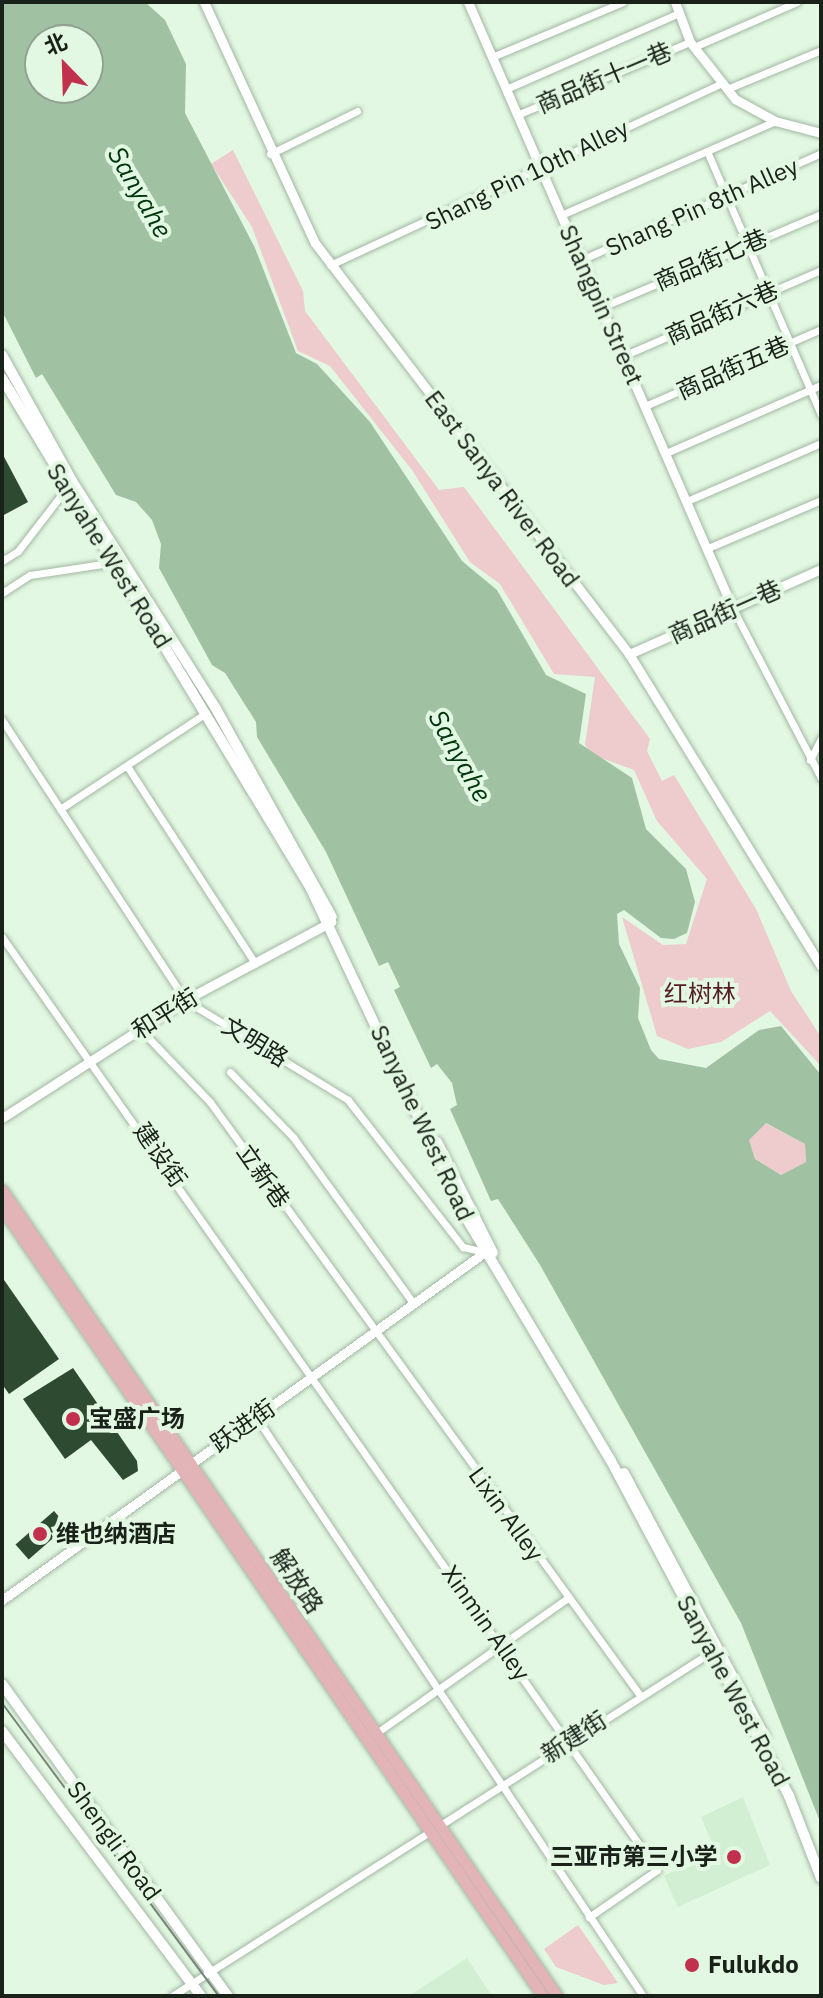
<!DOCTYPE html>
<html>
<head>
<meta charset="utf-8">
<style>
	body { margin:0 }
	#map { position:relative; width:823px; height:1998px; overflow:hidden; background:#e2f8e2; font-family:"IBM Plex Sans","Noto Sans SC",sans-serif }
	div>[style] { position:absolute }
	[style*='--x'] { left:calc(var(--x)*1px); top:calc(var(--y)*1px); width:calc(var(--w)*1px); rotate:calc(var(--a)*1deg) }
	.built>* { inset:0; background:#d2eed3 }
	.green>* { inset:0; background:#eecbcd }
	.water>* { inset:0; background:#a1c1a3 }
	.building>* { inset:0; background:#2e4a31; transform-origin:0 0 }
	.roads { filter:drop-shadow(0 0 2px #a2b7a3) drop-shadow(0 0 2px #a2b7a3) }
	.minor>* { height:7px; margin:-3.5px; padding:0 3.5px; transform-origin:3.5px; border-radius:3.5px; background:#fff }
	.tertiary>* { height:9px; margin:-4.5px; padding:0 4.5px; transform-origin:4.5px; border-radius:4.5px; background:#fff }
	.secondary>* { height:10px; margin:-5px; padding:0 5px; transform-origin:5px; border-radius:5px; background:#fff }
	.primary>* { height:11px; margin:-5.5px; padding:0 5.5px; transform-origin:5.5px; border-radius:5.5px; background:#e2b3b7 }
	.tram>* { height:2px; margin:-1px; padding:0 1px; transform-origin:1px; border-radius:1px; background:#768476 }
	.dots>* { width:22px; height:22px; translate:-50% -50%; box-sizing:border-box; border:4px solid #e2f8e2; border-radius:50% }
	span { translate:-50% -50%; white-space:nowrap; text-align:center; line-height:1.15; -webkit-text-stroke:8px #e2f8e2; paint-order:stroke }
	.street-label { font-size:24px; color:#192119 }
	.park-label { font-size:24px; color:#571d26 }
	.poi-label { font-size:24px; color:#192119; font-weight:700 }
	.left { translate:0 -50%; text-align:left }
	.right { translate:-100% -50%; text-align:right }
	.water-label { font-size:26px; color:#01350d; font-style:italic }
	.frame { position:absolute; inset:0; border:4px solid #192119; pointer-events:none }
	.north { position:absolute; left:24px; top:24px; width:80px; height:80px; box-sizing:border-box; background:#e2f8e2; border:2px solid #92a292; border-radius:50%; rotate:337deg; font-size:22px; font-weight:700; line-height:32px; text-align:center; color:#192119 }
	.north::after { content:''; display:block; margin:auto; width:28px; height:36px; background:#c1314d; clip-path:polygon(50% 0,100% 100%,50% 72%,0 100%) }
</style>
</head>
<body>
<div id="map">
	<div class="built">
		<i style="clip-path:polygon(743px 1797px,770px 1865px,678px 1907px,664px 1876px,715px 1850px,701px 1817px)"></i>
		<i style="clip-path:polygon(467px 1958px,492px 1996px,409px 1996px)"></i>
	</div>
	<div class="green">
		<i style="clip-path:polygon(233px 150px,303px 291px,305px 311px,439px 490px,464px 487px,650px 739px,647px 751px,662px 781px,674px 775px,756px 909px,791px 991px,821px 1037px,821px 1066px,770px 1011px,721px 1042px,688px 1049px,657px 1036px,622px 917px,663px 945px,686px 944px,707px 879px,657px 821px,634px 770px,593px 755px,585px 745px,595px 677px,554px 674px,500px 584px,470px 562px,412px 470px,330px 366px,298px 351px,252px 227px,211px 164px)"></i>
		<i style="clip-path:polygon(765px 1123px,805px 1144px,806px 1162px,781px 1175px,755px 1159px,749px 1140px)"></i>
		<i style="clip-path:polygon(578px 1925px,618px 1983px,604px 1985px,556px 1967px,544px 1949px)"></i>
	</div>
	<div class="water">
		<i style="clip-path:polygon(evenodd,2px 2px,145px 2px,165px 20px,186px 64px,185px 113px,255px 248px,296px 353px,317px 364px,370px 422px,462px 561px,497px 590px,546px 675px,586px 694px,579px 743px,632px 778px,646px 829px,686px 869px,695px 902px,687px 933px,674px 939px,661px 938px,624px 910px,617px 914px,619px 944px,640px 988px,638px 1018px,651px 1050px,659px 1059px,706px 1068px,759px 1030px,781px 1026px,821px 1075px,821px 1824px,741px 1623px,540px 1265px,498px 1199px,491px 1201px,450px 1109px,457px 1105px,452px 1083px,437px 1064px,431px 1068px,394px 990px,400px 987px,388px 962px,379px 966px,326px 852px,257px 737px,256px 722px,225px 673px,212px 665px,159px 568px,161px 544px,152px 520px,136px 502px,116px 495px,42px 374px,36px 378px,2px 311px,2px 2px,40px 40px,88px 40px,88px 88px,40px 88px,40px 40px,2px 2px,766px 1123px,805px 1144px,806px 1162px,781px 1175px,755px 1159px,749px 1140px,766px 1123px)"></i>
	</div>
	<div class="building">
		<i style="clip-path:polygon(2px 453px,28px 502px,2px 516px)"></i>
		<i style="clip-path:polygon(2px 1277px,59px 1359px,9px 1394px,2px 1384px)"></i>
		<i style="clip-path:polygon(73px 1368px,137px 1461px,138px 1471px,123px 1480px,91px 1440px,65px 1459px,23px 1399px)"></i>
		<i style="left:54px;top:1511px;width:20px;height:51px;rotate:49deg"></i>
	</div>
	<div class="roads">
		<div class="minor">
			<i style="--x:694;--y:47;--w:112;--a:-23.6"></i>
			<i style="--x:492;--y:57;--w:142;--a:-22.8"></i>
			<i style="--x:506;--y:89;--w:189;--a:-23.7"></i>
			<i style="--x:727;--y:89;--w:102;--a:-22.5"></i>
			<i style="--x:517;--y:115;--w:188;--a:-22.9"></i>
			<i style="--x:707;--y:151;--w:288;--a:66.6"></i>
			<i style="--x:270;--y:154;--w:97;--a:-26.3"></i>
			<i style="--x:561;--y:215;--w:234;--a:-23.7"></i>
			<i style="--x:581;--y:260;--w:263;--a:-24"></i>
			<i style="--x:330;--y:265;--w:432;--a:-24.9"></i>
			<i style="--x:602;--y:307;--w:238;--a:-23"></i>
			<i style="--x:623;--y:356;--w:216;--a:-23.5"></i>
			<i style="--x:645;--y:406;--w:192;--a:-23.6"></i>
			<i style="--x:666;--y:453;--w:169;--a:-23.7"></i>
			<i style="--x:687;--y:501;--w:146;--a:-23.4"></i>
			<i style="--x:708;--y:548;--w:123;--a:-23"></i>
			<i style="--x:2;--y:561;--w:19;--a:-32"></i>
			<i style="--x:18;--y:551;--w:82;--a:-52.4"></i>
			<i style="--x:2;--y:593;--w:33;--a:-33"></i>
			<i style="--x:30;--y:575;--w:87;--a:-8.6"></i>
			<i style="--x:733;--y:609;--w:191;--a:62.5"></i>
			<i style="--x:2;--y:720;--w:334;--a:56.8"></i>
			<i style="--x:185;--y:1000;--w:191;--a:31.5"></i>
			<i style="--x:348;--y:1100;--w:187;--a:52"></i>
			<i style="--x:463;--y:1247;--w:23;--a:13"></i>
			<i style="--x:810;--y:760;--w:25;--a:-63"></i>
			<i style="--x:127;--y:766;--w:235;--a:57"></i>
			<i style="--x:60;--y:809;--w:175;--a:-33.3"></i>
			<i style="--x:2;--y:937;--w:1140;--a:54.93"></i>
			<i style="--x:657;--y:1870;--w:83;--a:145.3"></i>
			<i style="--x:140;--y:1029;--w:101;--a:46.2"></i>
			<i style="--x:210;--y:1102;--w:731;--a:54.07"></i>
			<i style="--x:230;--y:1072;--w:91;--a:45.9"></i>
			<i style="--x:293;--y:1137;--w:206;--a:54.1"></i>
			<i style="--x:256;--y:1417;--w:696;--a:56.24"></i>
			<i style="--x:375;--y:1734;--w:236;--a:-35.2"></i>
			<i style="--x:439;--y:1826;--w:323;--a:-32.6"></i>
			<i style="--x:172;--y:1996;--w:305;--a:-32.5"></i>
		</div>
		<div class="tertiary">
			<i style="--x:204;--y:2;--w:265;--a:65.3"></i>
			<i style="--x:315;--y:243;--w:517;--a:52.62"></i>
			<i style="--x:629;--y:654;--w:366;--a:58.4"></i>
			<i style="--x:468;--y:2;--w:662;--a:66.42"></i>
			<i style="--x:675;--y:2;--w:43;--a:69.4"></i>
			<i style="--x:690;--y:42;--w:73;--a:51.7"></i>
			<i style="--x:735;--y:99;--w:46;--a:28.8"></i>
			<i style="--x:775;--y:121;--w:48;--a:14.6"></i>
			<i style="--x:629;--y:654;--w:210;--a:-23.9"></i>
			<i style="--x:2;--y:1118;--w:218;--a:-32.8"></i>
			<i style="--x:185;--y:1000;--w:166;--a:-28.1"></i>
			<i style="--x:2;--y:1600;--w:595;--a:-35.77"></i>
		</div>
		<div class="secondary">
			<i style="--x:2;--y:355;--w:144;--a:60.9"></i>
			<i style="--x:72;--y:481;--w:267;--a:57.7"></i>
			<i style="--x:215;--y:707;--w:240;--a:60.9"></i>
			<i style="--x:2;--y:378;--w:595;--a:58.82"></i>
			<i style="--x:310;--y:887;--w:364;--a:64.8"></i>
			<i style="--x:465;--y:1216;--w:283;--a:59.2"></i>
			<i style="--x:610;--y:1459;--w:382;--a:62"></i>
			<i style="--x:789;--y:1796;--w:88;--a:68.7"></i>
			<i style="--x:437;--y:1142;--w:124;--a:63.2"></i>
			<i style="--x:624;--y:1473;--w:299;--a:61.9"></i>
			<i style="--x:2;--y:1684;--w:385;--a:54.1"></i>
			<i style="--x:2;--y:1731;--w:331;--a:53.1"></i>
		</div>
		<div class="primary">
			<i style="--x:2;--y:1190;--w:979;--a:55.45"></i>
			<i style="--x:2;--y:1208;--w:956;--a:55.53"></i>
		</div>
	</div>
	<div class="tram">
		<i style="--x:2;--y:1703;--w:365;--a:53.5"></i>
	</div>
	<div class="dots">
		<i style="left:73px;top:1419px;background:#c1314d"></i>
		<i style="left:40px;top:1534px;background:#c1314d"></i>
		<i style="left:734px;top:1857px;background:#c1314d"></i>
		<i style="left:692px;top:1965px;background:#c1314d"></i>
	</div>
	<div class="street-label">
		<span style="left:604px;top:78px;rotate:-23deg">商品街十一巷</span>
		<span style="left:527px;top:175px;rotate:-26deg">Shang Pin 10th Alley</span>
		<span style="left:702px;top:207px;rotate:-24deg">Shang Pin 8th Alley</span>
		<span style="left:711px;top:260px;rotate:-23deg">商品街七巷</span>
		<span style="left:601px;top:305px;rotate:66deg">Shangpin Street</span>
		<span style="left:722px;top:313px;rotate:-24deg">商品街六巷</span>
		<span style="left:733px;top:368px;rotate:-24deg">商品街五巷</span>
		<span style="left:502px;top:489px;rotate:53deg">East Sanya River Road</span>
		<span style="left:109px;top:556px;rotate:58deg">Sanyahe West Road</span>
		<span style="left:725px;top:612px;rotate:-24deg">商品街一巷</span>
		<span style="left:165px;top:1014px;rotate:-32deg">和平街</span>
		<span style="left:255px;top:1042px;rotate:31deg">文明路</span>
		<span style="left:422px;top:1123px;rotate:65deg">Sanyahe West Road</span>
		<span style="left:160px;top:1155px;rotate:55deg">建设街</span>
		<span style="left:263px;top:1176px;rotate:55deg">立新巷</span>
		<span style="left:243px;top:1426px;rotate:-35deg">跃进街</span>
		<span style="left:506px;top:1514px;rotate:54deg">Lixin Alley</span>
		<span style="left:297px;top:1581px;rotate:56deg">解放路</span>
		<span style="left:486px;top:1623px;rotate:55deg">Xinmin Alley</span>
		<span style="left:733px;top:1691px;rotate:62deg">Sanyahe West Road</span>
		<span style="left:574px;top:1737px;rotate:-33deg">新建街</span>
		<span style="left:114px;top:1841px;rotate:54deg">Shengli Road</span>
	</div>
	<div class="park-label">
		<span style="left:700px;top:994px">红树林</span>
	</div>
	<div class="poi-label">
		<span class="left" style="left:89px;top:1419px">宝盛广场</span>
		<span class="left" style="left:56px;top:1534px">维也纳酒店</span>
		<span class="right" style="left:718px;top:1857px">三亚市第三小学</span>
		<span class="left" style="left:708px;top:1965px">Fulukdo</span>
	</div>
	<div class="water-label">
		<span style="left:140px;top:192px;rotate:60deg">Sanyahe</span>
		<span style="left:460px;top:756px;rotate:61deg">Sanyahe</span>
	</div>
	<div class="frame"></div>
	<div class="north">北</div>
</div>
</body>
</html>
